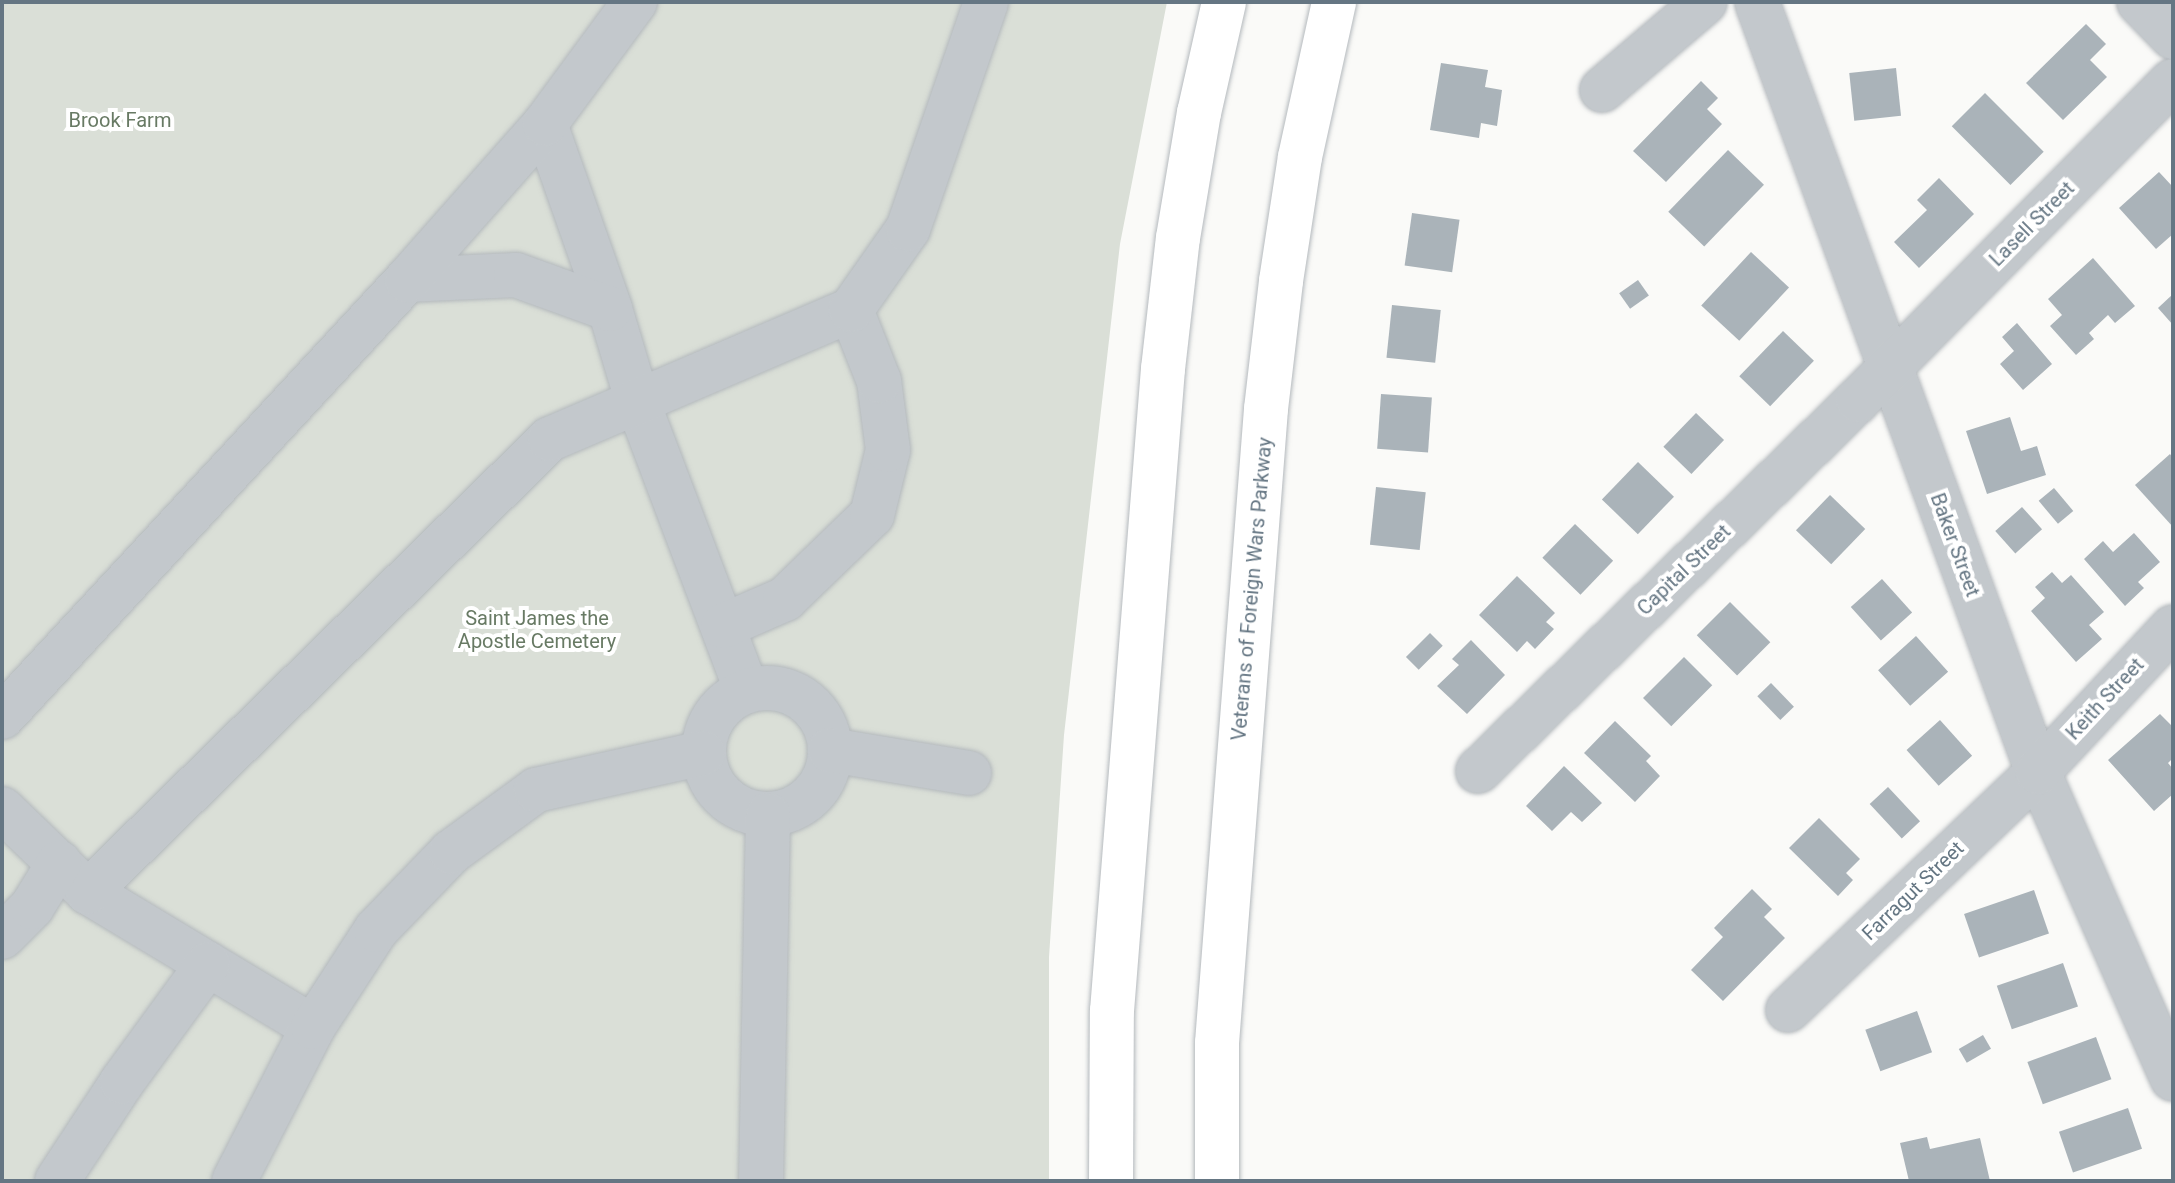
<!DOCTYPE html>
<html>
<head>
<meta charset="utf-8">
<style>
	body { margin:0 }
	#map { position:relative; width:2175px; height:1183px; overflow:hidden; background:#fafaf8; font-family:Roboto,sans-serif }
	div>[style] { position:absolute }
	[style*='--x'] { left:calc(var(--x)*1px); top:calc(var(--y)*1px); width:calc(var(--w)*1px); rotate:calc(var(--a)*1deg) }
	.green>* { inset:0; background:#dadfd7 }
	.building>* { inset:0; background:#aab3b9; transform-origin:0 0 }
	.roads { filter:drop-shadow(0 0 2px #b4b9bd) drop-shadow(0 0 2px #b4b9bd) }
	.minor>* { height:44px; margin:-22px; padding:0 22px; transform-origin:22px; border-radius:22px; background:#c3c8cc }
	.minor>.ring { margin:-22px; padding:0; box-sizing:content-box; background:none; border:44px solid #c3c8cc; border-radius:50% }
	.highway>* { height:44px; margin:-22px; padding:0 22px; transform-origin:22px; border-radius:22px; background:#fff }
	span { translate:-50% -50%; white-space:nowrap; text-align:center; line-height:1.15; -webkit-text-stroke:8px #fff; paint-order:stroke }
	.park-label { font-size:20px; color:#687a64 }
	.street-label { font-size:20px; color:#657683 }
	.frame { position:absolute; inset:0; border:4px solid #657683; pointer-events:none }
</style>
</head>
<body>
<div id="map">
	<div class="green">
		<i style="clip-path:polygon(2px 2px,1167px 2px,1120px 244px,1064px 735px,1049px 957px,1049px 1181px,2px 1181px)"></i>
	</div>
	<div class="building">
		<i style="clip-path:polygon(2086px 24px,2106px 44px,2090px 60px,2107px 77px,2063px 120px,2026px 83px)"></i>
		<i style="clip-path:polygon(1441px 63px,1488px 70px,1485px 87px,1502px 90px,1497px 126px,1481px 123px,1479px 138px,1430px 130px)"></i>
		<i style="left:1896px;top:68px;width:48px;height:47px;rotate:84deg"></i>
		<i style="clip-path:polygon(1701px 81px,1718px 98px,1707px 109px,1722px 124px,1666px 182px,1633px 151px)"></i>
		<i style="left:1985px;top:93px;width:83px;height:47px;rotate:45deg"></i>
		<i style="left:1728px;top:150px;width:50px;height:86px;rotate:44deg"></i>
		<i style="clip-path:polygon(2159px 172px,2173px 187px,2173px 234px,2156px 249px,2119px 208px)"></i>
		<i style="clip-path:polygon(1939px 178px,1974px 214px,1919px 268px,1894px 242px,1927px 210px,1917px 200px)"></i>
		<i style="left:1412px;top:213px;width:48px;height:53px;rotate:8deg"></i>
		<i style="left:1751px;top:252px;width:52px;height:73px;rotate:43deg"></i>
		<i style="clip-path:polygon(2093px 258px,2135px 306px,2115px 323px,2108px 315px,2089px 333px,2094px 339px,2076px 355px,2050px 326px,2062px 315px,2048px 299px)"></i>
		<i style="left:1638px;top:280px;width:19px;height:23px;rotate:55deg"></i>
		<i style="clip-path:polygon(2173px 294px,2173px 325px,2158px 308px)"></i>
		<i style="left:1392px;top:305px;width:49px;height:53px;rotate:6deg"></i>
		<i style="clip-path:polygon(2017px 323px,2052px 364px,2023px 390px,2000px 364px,2014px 351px,2002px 337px)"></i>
		<i style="left:1783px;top:331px;width:43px;height:63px;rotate:44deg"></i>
		<i style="left:1381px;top:394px;width:51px;height:55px;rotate:4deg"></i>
		<i style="left:1696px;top:413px;width:39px;height:47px;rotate:44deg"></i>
		<i style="clip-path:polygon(2010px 417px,2021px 451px,2037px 446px,2046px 475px,1987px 494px,1966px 431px)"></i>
		<i style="clip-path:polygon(2170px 454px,2173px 458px,2173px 527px,2135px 485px)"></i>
		<i style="left:1638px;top:462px;width:50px;height:52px;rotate:44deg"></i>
		<i style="left:1376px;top:487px;width:50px;height:58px;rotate:6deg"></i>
		<i style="left:2054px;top:488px;width:30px;height:20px;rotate:50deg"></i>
		<i style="left:1830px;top:495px;width:49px;height:49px;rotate:44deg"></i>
		<i style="left:2022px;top:507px;width:30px;height:36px;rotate:48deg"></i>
		<i style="left:1575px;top:524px;width:53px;height:47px;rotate:44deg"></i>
		<i style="clip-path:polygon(2134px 533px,2160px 562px,2138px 582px,2144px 588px,2125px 606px,2084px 559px,2103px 541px,2113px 552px)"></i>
		<i style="clip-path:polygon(2052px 572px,2062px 583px,2071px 575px,2104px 612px,2089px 625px,2102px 639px,2076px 662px,2031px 611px,2045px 598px,2035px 587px)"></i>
		<i style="clip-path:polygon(1517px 576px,1555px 613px,1546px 622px,1554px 629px,1535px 649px,1527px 641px,1517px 652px,1479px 615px)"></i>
		<i style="left:1882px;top:579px;width:45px;height:42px;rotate:48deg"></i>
		<i style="left:1730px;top:602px;width:57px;height:47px;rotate:45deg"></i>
		<i style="left:1430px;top:633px;width:18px;height:34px;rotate:45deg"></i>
		<i style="left:1916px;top:636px;width:48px;height:51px;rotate:48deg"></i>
		<i style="clip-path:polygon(1471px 640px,1505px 675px,1467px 714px,1437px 686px,1459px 665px,1452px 659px)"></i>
		<i style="left:1684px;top:657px;width:40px;height:58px;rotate:45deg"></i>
		<i style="left:1771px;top:683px;width:33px;height:19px;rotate:46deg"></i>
		<i style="clip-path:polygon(2160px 714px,2173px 727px,2173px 758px,2168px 763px,2173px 769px,2173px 794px,2154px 811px,2108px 760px)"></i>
		<i style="left:1940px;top:720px;width:48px;height:45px;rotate:48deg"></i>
		<i style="clip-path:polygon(1615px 721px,1651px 756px,1646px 761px,1660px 776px,1635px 802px,1584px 753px)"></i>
		<i style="clip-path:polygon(1564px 766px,1602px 803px,1582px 822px,1571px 812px,1552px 831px,1526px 806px)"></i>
		<i style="left:1888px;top:787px;width:47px;height:25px;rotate:47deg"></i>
		<i style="clip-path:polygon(1819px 818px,1860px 859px,1846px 873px,1853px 880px,1838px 896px,1789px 848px)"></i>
		<i style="clip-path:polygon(1752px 889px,1772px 909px,1764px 917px,1785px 938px,1723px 1001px,1691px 970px,1723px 937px,1714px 928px)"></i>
		<i style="left:2034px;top:890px;width:46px;height:74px;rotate:71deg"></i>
		<i style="left:2063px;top:963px;width:46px;height:70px;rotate:71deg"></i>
		<i style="left:1917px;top:1011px;width:44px;height:55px;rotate:70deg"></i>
		<i style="left:1983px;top:1035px;width:16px;height:28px;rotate:60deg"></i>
		<i style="left:2096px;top:1037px;width:45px;height:73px;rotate:70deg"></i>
		<i style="left:2128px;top:1108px;width:43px;height:73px;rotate:71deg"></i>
		<i style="clip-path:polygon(1927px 1137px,1930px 1149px,1980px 1138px,1990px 1181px,1909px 1181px,1900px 1143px)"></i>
	</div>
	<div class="roads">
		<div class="minor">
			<i style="--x:1757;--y:2;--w:820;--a:69.95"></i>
			<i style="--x:2038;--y:772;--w:335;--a:66.3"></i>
			<i style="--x:2139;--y:2;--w:49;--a:45.8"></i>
			<i style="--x:1602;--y:90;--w:135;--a:-40.5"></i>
			<i style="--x:545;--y:124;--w:196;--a:70.6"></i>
			<i style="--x:610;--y:309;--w:98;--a:73.4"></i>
			<i style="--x:638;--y:403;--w:308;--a:69.3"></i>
			<i style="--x:407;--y:280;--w:109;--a:-2.6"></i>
			<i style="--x:516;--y:275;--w:100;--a:19.9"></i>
			<i style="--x:723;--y:626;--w:68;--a:-23.5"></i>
			<i style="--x:785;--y:599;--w:121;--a:-44"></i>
			<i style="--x:872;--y:515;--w:67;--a:-76.2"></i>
			<i style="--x:888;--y:450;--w:70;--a:-97.4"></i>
			<i style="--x:879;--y:381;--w:76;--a:-111.5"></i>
			<i class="ring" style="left:704px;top:688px;width:82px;height:82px"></i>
			<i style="--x:2;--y:717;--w:596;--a:-47.18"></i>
			<i style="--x:407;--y:280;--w:208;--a:-48.5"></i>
			<i style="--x:545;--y:124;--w:152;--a:-53.6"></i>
			<i style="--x:830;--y:750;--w:141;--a:9.4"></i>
			<i style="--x:1478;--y:771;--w:531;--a:-44.31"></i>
			<i style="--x:1858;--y:400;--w:448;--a:-45.4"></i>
			<i style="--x:2;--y:809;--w:120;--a:44"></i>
			<i style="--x:88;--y:892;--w:262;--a:31"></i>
			<i style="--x:88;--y:892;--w:647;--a:-44.44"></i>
			<i style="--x:550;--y:439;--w:327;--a:-23.2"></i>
			<i style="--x:851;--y:310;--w:99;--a:-54.9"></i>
			<i style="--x:908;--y:229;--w:240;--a:-71"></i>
			<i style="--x:2;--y:937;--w:42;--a:-45"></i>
			<i style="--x:32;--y:907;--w:52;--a:-58.5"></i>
			<i style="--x:1788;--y:1010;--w:345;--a:-43.6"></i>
			<i style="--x:2038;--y:772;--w:198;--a:-47"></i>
			<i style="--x:57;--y:1181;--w:118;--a:-56.7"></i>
			<i style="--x:122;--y:1082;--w:146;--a:-53.9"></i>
			<i style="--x:234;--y:1181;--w:173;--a:-62.8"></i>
			<i style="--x:313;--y:1027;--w:116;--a:-57"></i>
			<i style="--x:376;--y:930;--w:108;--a:-46.1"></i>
			<i style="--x:451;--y:852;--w:105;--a:-36.1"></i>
			<i style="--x:536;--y:790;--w:171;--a:-12.5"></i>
			<i style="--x:761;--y:1181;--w:366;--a:-88.9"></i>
		</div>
		<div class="highway">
			<i style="--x:1111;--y:1181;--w:170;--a:-89.7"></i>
			<i style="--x:1112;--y:1011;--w:644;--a:-85.46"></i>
			<i style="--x:1163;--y:369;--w:132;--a:-83.5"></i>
			<i style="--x:1178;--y:238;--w:127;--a:-80.5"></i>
			<i style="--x:1199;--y:113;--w:114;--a:-77.3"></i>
			<i style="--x:1217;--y:1181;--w:138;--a:-90"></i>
			<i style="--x:1217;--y:1043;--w:636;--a:-85.58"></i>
			<i style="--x:1266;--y:409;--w:129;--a:-83.3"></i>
			<i style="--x:1281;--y:281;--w:125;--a:-81.3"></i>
			<i style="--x:1300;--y:157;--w:159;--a:-77.6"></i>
		</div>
	</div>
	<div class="park-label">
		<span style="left:120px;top:120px">Brook Farm</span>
		<span style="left:537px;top:630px">Saint James the<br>Apostle Cemetery</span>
	</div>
	<div class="street-label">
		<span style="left:2032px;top:224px;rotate:-45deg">Lasell Street</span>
		<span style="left:1955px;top:545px;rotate:70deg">Baker Street</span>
		<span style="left:1684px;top:570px;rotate:-44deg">Capital Street</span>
		<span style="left:1252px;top:589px;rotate:-85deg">Veterans of Foreign Wars Parkway</span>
		<span style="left:2105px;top:699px;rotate:-47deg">Keith Street</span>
		<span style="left:1913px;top:891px;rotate:-44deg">Farragut Street</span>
	</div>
	<div class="frame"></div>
</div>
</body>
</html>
